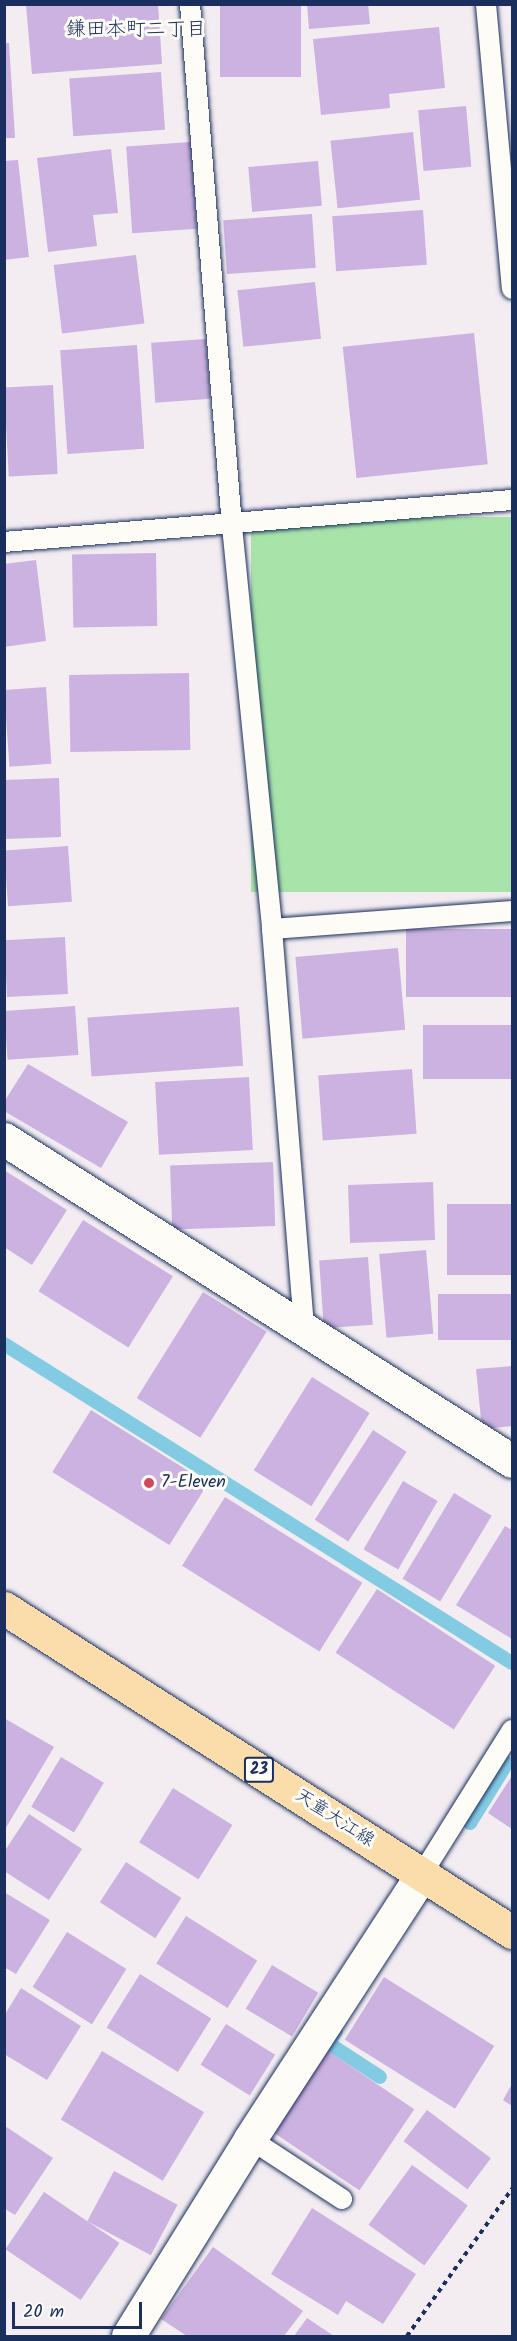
<!DOCTYPE html>
<html>
<head>
<meta charset="utf-8">
<style>
	body { margin:0 }
	#map { position:relative; width:517px; height:2341px; overflow:hidden; background:#f3edf2; font-family:Kalam,"Klee One",sans-serif }
	div>[style] { position:absolute }
	[style*='--x'] { left:calc(var(--x)*1px); top:calc(var(--y)*1px); width:calc(var(--w)*1px); rotate:calc(var(--a)*1deg) }
	.green>* { inset:0; background:#a8e4aa; transform-origin:0 0 }
	.stream>* { height:14px; margin:-7px; padding:0 7px; transform-origin:7px; border-radius:7px; background:#83cbe3 }
	.building>* { inset:0; background:#ccb2e0; transform-origin:0 0 }
	.path>* { height:4px; margin-top:-2px; transform-origin:0; background:repeating-linear-gradient(90deg,#1b2f5e 0 4.5px,transparent 0 9px) }
	.roads { filter:drop-shadow(0 0 2px #1b2f5e) drop-shadow(0 0 2px #1b2f5e) }
	.lane>* { height:20px; margin:-10px; padding:0 10px; transform-origin:10px; border-radius:10px; background:#fdfcf7 }
	.street>* { height:33px; margin:-16.5px; padding:0 16.5px; transform-origin:16.5px; border-radius:16.5px; background:#fdfcf7 }
	.primary>* { height:33px; margin:-16.5px; padding:0 16.5px; transform-origin:16.5px; border-radius:16.5px; background:#faddab }
	.dots>* { width:16px; height:16px; translate:-50% -50%; box-sizing:border-box; border:3px solid #fdfcf7; border-radius:50% }
	span { translate:-50% -50%; white-space:nowrap; text-align:center; line-height:1.15; -webkit-text-stroke:6px #fdfcf7; paint-order:stroke }
	.shield-label span { padding:2px 4px; background:#fdfcf7; border:2px solid; border-radius:4px; -webkit-text-stroke-width:0 }
	.shield-label { font-size:16px; color:#1b2f5e; font-weight:700 }
	.poi-label { font-size:18px; color:#1b2f5e }
	.left { translate:0 -50%; text-align:left }
	.street-label { font-size:18px; color:#1b2f5e }
	.neighbourhood-label { font-size:20px; color:#1b2f5e }
	.frame { position:absolute; inset:0; border:6px solid #1b2f5e; pointer-events:none }
	.scale { position:absolute; left:12px; top:2302px; width:130px; height:27px; box-sizing:border-box; border:3px solid #1b2f5e; border-top:0; padding-left:8px; font-size:18px; line-height:21px; white-space:nowrap; color:#1b2f5e; -webkit-text-stroke:4px #fdfcf7; paint-order:stroke }
</style>
</head>
<body>
<div id="map">
	<div class="green">
		<i style="left:512px;top:517px;width:375px;height:261px;rotate:90deg"></i>
	</div>
	<div class="stream">
		<i style="--x:4;--y:1344;--w:600;--a:32.13"></i>
		<i style="--x:470;--y:1823;--w:70;--a:-58.3"></i>
		<i style="--x:336;--y:2031;--w:14;--a:124"></i>
		<i style="--x:328;--y:2043;--w:62;--a:33.2"></i>
	</div>
	<div class="building">
		<i style="clip-path:polygon(158px 4px,162px 64px,32px 74px,26px 5px)"></i>
		<i style="left:220px;top:4px;width:81px;height:73px"></i>
		<i style="clip-path:polygon(307px 4px,368px 4px,370px 24px,309px 29px)"></i>
		<i style="clip-path:polygon(439px 27px,445px 88px,389px 94px,390px 108px,321px 115px,313px 39px)"></i>
		<i style="clip-path:polygon(4px 43px,9px 43px,15px 138px,4px 138px)"></i>
		<i style="left:161px;top:72px;width:58px;height:92px;rotate:86deg"></i>
		<i style="left:466px;top:106px;width:61px;height:48px;rotate:85deg"></i>
		<i style="left:413px;top:132px;width:68px;height:83px;rotate:84deg"></i>
		<i style="left:191px;top:142px;width:87px;height:65px;rotate:86deg"></i>
		<i style="clip-path:polygon(111px 149px,118px 213px,93px 215px,97px 246px,48px 252px,37px 158px)"></i>
		<i style="clip-path:polygon(18px 160px,29px 257px,4px 260px,4px 161px)"></i>
		<i style="left:318px;top:161px;width:45px;height:70px;rotate:85deg"></i>
		<i style="left:423px;top:210px;width:55px;height:91px;rotate:86deg"></i>
		<i style="left:312px;top:214px;width:54px;height:89px;rotate:86deg"></i>
		<i style="left:136px;top:255px;width:69px;height:83px;rotate:83deg"></i>
		<i style="left:315px;top:282px;width:57px;height:78px;rotate:84deg"></i>
		<i style="left:474px;top:333px;width:132px;height:132px;rotate:84deg"></i>
		<i style="left:206px;top:339px;width:60px;height:55px;rotate:86deg"></i>
		<i style="left:137px;top:345px;width:104px;height:77px;rotate:86deg"></i>
		<i style="left:53px;top:385px;width:89px;height:49px;rotate:87deg"></i>
		<i style="left:156px;top:553px;width:73px;height:84px;rotate:89deg"></i>
		<i style="clip-path:polygon(36px 560px,46px 641px,4px 647px,4px 564px)"></i>
		<i style="left:189px;top:673px;width:77px;height:120px;rotate:89deg"></i>
		<i style="left:46px;top:687px;width:77px;height:42px;rotate:86deg"></i>
		<i style="left:59px;top:778px;width:59px;height:55px;rotate:88deg"></i>
		<i style="left:68px;top:846px;width:56px;height:64px;rotate:86deg"></i>
		<i style="left:512px;top:929px;width:68px;height:106px;rotate:90deg"></i>
		<i style="left:65px;top:937px;width:57px;height:61px;rotate:87deg"></i>
		<i style="left:398px;top:948px;width:82px;height:103px;rotate:85deg"></i>
		<i style="left:75px;top:1006px;width:49px;height:71px;rotate:86deg"></i>
		<i style="left:239px;top:1007px;width:59px;height:152px;rotate:86deg"></i>
		<i style="left:512px;top:1025px;width:54px;height:89px;rotate:90deg"></i>
		<i style="clip-path:polygon(28px 1064px,128px 1122px,101px 1168px,4px 1111px,4px 1102px)"></i>
		<i style="left:412px;top:1069px;width:65px;height:94px;rotate:86deg"></i>
		<i style="left:249px;top:1077px;width:73px;height:94px;rotate:87deg"></i>
		<i style="left:273px;top:1162px;width:64px;height:103px;rotate:88deg"></i>
		<i style="clip-path:polygon(4px 1170px,67px 1210px,32px 1265px,4px 1247px)"></i>
		<i style="left:433px;top:1182px;width:58px;height:85px;rotate:88deg"></i>
		<i style="left:512px;top:1204px;width:71px;height:65px;rotate:90deg"></i>
		<i style="left:83px;top:1220px;width:106px;height:84px;rotate:32deg"></i>
		<i style="left:426px;top:1250px;width:84px;height:47px;rotate:85deg"></i>
		<i style="left:368px;top:1257px;width:68px;height:49px;rotate:86deg"></i>
		<i style="left:203px;top:1292px;width:75px;height:125px;rotate:32deg"></i>
		<i style="left:512px;top:1294px;width:46px;height:74px;rotate:90deg"></i>
		<i style="clip-path:polygon(512px 1366px,512px 1426px,482px 1429px,476px 1369px)"></i>
		<i style="left:312px;top:1377px;width:68px;height:110px;rotate:32deg"></i>
		<i style="left:91px;top:1410px;width:138px;height:73px;rotate:32deg"></i>
		<i style="left:373px;top:1430px;width:40px;height:107px;rotate:33deg"></i>
		<i style="left:403px;top:1481px;width:40px;height:79px;rotate:30deg"></i>
		<i style="left:454px;top:1493px;width:44px;height:100px;rotate:31deg"></i>
		<i style="left:225px;top:1497px;width:162px;height:81px;rotate:32deg"></i>
		<i style="clip-path:polygon(505px 1526px,512px 1530px,512px 1639px,456px 1605px)"></i>
		<i style="left:377px;top:1589px;width:141px;height:76px;rotate:33deg"></i>
		<i style="clip-path:polygon(4px 1718px,54px 1747px,4px 1831px)"></i>
		<i style="left:61px;top:1757px;width:50px;height:58px;rotate:31deg"></i>
		<i style="clip-path:polygon(512px 1776px,512px 1829px,488px 1813px)"></i>
		<i style="left:173px;top:1788px;width:70px;height:64px;rotate:32deg"></i>
		<i style="clip-path:polygon(29px 1814px,82px 1849px,49px 1900px,4px 1871px,4px 1852px)"></i>
		<i style="left:126px;top:1862px;width:66px;height:48px;rotate:33deg"></i>
		<i style="clip-path:polygon(4px 1892px,50px 1920px,16px 1974px,4px 1967px)"></i>
		<i style="left:186px;top:1916px;width:84px;height:56px;rotate:32deg"></i>
		<i style="left:67px;top:1932px;width:70px;height:65px;rotate:32deg"></i>
		<i style="left:272px;top:1965px;width:54px;height:51px;rotate:31deg"></i>
		<i style="left:140px;top:1974px;width:84px;height:63px;rotate:32deg"></i>
		<i style="left:384px;top:1977px;width:130px;height:74px;rotate:32deg"></i>
		<i style="clip-path:polygon(21px 1988px,81px 2026px,47px 2080px,4px 2054px,4px 2016px)"></i>
		<i style="left:226px;top:2024px;width:58px;height:48px;rotate:32deg"></i>
		<i style="left:102px;top:2051px;width:119px;height:80px;rotate:31deg"></i>
		<i style="left:328px;top:2051px;width:104px;height:98px;rotate:34deg"></i>
		<i style="clip-path:polygon(512px 2084px,512px 2106px,503px 2100px)"></i>
		<i style="left:427px;top:2110px;width:80px;height:39px;rotate:37deg"></i>
		<i style="clip-path:polygon(5px 2126px,53px 2158px,15px 2215px,5px 2209px)"></i>
		<i style="left:412px;top:2165px;width:69px;height:74px;rotate:36deg"></i>
		<i style="left:114px;top:2171px;width:72px;height:57px;rotate:28deg"></i>
		<i style="left:44px;top:2192px;width:91px;height:69px;rotate:34deg"></i>
		<i style="clip-path:polygon(312px 2208px,416px 2274px,383px 2324px,346px 2301px,338px 2315px,271px 2274px)"></i>
		<i style="clip-path:polygon(213px 2247px,303px 2311px,284px 2336px,187px 2336px,161px 2319px)"></i>
		<i style="clip-path:polygon(307px 2318px,334px 2336px,294px 2336px)"></i>
	</div>
	<div class="path">
		<i style="--x:407;--y:2336;--w:181;--a:-54.5"></i>
	</div>
	<div class="roads">
		<div class="lane">
			<i style="--x:190;--y:4;--w:524;--a:85.4"></i>
			<i style="--x:232;--y:526;--w:405;--a:84.3"></i>
			<i style="--x:272;--y:929;--w:401;--a:85.4"></i>
			<i style="--x:486;--y:4;--w:286;--a:84.8"></i>
			<i style="--x:4;--y:542;--w:510;--a:-4.73"></i>
			<i style="--x:272;--y:929;--w:241;--a:-4.3"></i>
			<i style="--x:422;--y:1874;--w:170;--a:-58"></i>
			<i style="--x:250;--y:2139;--w:110;--a:33.1"></i>
		</div>
		<div class="street">
			<i style="--x:4;--y:1139;--w:601;--a:32.37"></i>
			<i style="--x:128;--y:2336;--w:232;--a:-58.2"></i>
			<i style="--x:250;--y:2139;--w:316;--a:-57"></i>
		</div>
		<div class="primary">
			<i style="--x:4;--y:1608;--w:603;--a:32.53"></i>
		</div>
	</div>
	<div class="dots">
		<i style="left:149px;top:1483px;background:#d1495b"></i>
	</div>
	<div class="shield-label">
		<span style="left:259px;top:1770px">23</span>
	</div>
	<div class="poi-label">
		<span class="left" style="left:161px;top:1483px">7-Eleven</span>
	</div>
	<div class="street-label">
		<span style="left:334px;top:1819px;rotate:33deg">天童大江線</span>
	</div>
	<div class="neighbourhood-label">
		<span style="left:136px;top:30px">鎌田本町二丁目</span>
	</div>
	<div class="frame"></div>
	<div class="scale">20 m</div>
</div>
</body>
</html>
